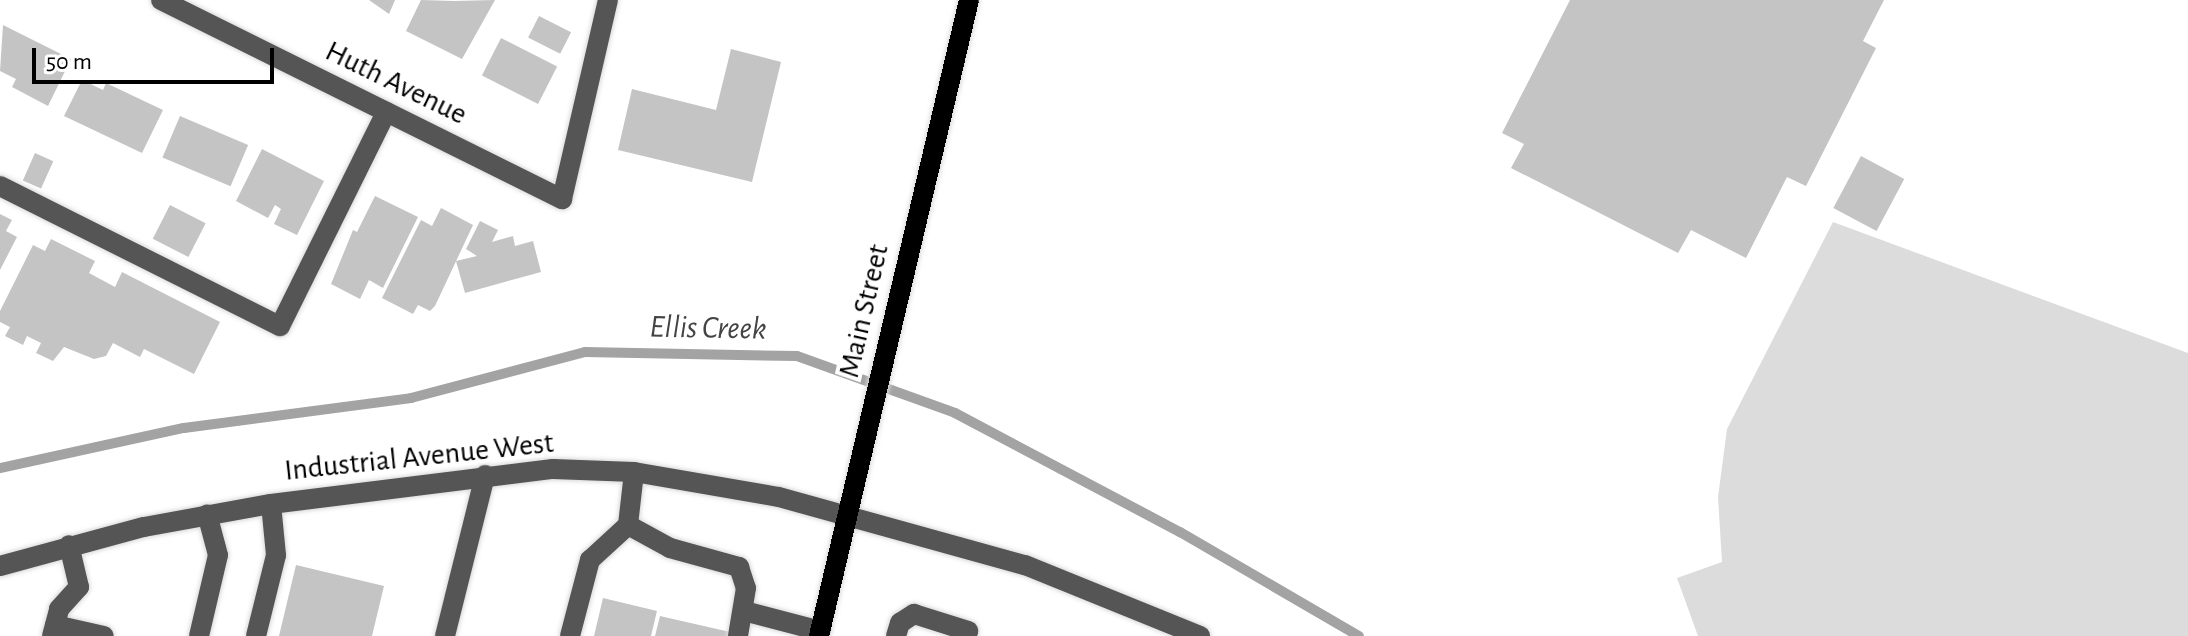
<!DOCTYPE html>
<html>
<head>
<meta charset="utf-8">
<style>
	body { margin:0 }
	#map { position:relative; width:2188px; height:636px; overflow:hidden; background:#fff; font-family:"Alegreya Sans",sans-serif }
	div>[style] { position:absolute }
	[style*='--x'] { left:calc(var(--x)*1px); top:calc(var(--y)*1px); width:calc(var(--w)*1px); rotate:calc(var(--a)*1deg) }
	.green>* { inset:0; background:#dcdcdc }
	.stream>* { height:10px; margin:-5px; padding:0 5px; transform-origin:5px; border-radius:5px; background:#a3a3a3 }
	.building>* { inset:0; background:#c4c4c4; transform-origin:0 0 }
	.roads { filter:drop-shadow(0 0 2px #dbdbdb) drop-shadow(0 0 2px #dbdbdb) }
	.minor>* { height:20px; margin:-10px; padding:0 10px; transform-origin:10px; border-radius:10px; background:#555 }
	.major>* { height:20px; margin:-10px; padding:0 10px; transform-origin:10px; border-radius:10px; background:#000 }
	span { translate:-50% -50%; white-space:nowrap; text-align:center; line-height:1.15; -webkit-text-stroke:8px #fff; paint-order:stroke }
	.street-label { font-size:30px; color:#000 }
	.water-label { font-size:32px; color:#444; font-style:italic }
	.scale { position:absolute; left:32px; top:48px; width:242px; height:36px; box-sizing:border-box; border:4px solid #000; border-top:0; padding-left:10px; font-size:24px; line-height:28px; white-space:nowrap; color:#000; -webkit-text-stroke:6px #fff; paint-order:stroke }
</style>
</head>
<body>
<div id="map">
	<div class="green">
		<i style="clip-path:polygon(1833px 222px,2188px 353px,2188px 636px,1698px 636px,1677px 578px,1722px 562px,1718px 497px,1727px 429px)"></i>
	</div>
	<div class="stream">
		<i style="--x:0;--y:468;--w:188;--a:-12.3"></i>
		<i style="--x:184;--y:428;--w:229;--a:-7.5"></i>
		<i style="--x:411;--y:398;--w:180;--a:-14.8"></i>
		<i style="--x:585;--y:352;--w:212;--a:1.1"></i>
		<i style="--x:797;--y:356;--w:168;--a:19.8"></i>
		<i style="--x:955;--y:413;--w:255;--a:27.9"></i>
		<i style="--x:1180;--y:532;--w:207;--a:30.2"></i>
	</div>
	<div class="building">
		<i style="clip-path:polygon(369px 0,395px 0,389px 14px)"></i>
		<i style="clip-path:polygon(421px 0,454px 1px,495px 0,462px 59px,406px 31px)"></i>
		<i style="clip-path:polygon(1570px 0,1884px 0,1863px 41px,1876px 48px,1806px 186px,1787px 177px,1746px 258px,1691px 230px,1678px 253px,1511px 168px,1524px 144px,1502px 133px)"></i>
		<i style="left:539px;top:16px;width:36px;height:24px;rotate:27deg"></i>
		<i style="clip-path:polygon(3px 25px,71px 59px,48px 106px,12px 87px,16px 79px,0 71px)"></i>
		<i style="left:501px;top:38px;width:63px;height:42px;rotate:27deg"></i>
		<i style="clip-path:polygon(731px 49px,781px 62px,752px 182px,618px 150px,632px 89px,716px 110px)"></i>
		<i style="clip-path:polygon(82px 80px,103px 90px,106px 83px,163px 110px,142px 153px,64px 116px)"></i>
		<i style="left:180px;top:116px;width:74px;height:45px;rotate:23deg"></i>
		<i style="clip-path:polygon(262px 149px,324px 181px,297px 235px,274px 224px,281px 209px,275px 205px,268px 218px,236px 201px)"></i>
		<i style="left:35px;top:153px;width:20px;height:30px;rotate:24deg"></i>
		<i style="left:1861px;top:156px;width:49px;height:59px;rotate:28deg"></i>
		<i style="clip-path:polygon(375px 196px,418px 217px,383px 288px,369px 280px,360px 299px,331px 284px,353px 230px,357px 232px)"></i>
		<i style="left:170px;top:205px;width:40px;height:38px;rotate:27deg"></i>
		<i style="clip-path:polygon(441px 208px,473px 225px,435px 306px,430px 311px,418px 305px,413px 314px,382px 298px,421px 220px,432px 226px)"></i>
		<i style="clip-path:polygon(0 214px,12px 220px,6px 231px,17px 237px,0 270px)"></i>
		<i style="clip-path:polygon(480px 221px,498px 230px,492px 242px,513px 236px,515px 246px,533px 241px,541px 272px,465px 293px,456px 261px,477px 256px,466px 249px)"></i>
		<i style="clip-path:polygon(51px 239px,95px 261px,89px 273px,115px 287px,122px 272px,220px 322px,194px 374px,144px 349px,140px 357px,113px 343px,106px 356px,94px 359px,64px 347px,53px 361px,36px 353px,41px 343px,27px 336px,23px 345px,5px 336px,10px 327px,0 322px,0 311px,33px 245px,45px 251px)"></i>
		<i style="clip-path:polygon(296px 565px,384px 586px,372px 636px,279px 636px)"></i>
		<i style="clip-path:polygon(603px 598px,657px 611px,651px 636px,594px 636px)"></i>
		<i style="clip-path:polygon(660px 616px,730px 632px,729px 636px,655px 636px)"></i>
	</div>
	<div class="roads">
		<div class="minor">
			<i style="--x:161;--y:0;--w:448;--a:26.4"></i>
			<i style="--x:562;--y:199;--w:204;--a:-77"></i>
			<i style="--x:0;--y:186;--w:313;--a:26.6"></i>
			<i style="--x:280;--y:326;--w:239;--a:-63.6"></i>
			<i style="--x:628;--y:525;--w:48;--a:28.7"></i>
			<i style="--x:670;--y:548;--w:72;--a:15.4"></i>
			<i style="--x:739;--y:567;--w:22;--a:72"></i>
			<i style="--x:746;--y:588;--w:49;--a:99.5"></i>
			<i style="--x:0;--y:566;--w:149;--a:-15.2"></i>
			<i style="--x:144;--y:527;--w:129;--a:-10.3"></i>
			<i style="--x:271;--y:504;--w:284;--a:-7.1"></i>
			<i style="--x:553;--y:469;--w:81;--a:2.1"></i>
			<i style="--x:634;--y:472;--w:147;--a:9.8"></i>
			<i style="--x:779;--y:497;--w:255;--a:15.5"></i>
			<i style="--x:1025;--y:565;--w:189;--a:22.1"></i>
			<i style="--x:744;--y:611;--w:79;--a:14.7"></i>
			<i style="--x:55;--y:625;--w:50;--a:12.7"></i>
			<i style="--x:52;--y:636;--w:28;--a:-75"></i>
			<i style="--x:59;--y:609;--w:30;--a:-48"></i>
			<i style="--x:79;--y:587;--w:43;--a:-103.4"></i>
			<i style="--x:199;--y:636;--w:83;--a:-76.8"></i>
			<i style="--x:218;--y:555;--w:42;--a:-105"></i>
			<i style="--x:256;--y:636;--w:83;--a:-76.1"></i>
			<i style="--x:276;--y:555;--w:51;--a:-95.6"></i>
			<i style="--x:445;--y:636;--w:166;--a:-76"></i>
			<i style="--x:570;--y:636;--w:79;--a:-75.3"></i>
			<i style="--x:590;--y:560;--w:52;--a:-42.6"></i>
			<i style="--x:628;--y:525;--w:53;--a:-83.5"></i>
			<i style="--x:896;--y:636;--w:14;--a:-73"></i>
			<i style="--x:900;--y:623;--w:17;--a:-33"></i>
			<i style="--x:914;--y:614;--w:57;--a:17.5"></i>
		</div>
		<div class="major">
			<i style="--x:819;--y:636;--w:653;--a:-76.73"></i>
		</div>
	</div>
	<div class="street-label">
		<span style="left:396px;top:83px;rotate:26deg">Huth Avenue</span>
		<span style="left:864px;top:311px;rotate:-77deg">Main Street</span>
		<span style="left:419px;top:457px;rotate:-6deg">Industrial Avenue West</span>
	</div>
	<div class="water-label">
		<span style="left:708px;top:328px;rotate:1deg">Ellis Creek</span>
	</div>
	<div class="scale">50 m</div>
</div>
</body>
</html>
